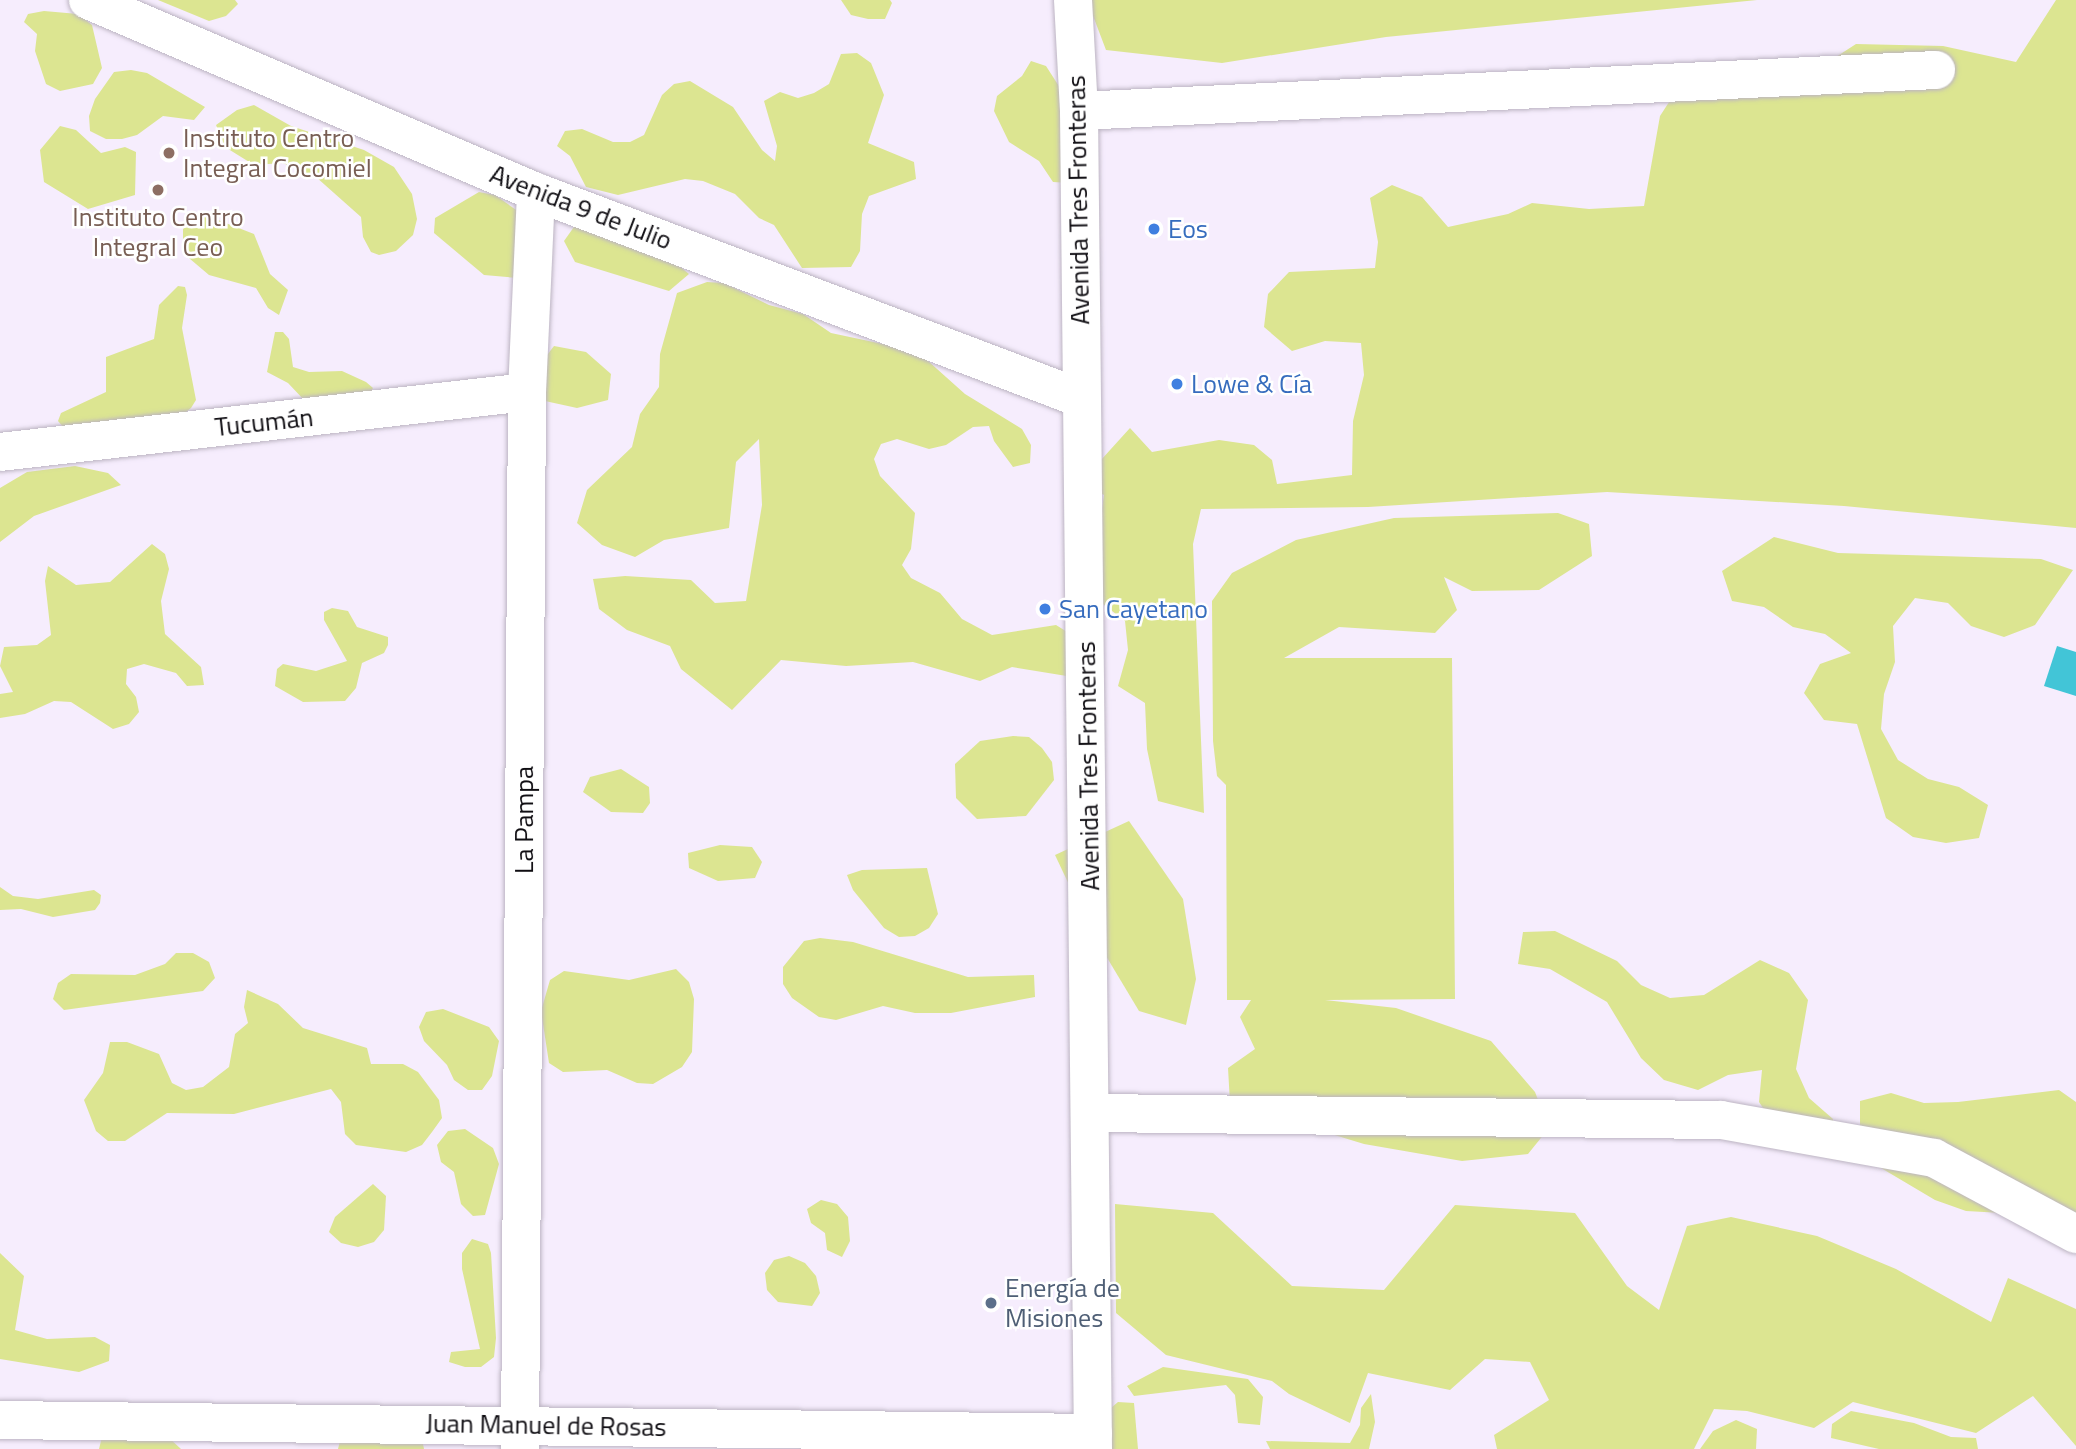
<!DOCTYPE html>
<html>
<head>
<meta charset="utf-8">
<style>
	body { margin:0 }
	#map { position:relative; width:2076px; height:1449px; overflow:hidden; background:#f6edfd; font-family:"Titillium Web",sans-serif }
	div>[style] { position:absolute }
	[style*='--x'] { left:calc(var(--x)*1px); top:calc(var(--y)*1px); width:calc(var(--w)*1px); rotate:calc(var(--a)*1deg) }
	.green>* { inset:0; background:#dce591 }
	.water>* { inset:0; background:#42c5d7 }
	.roads { filter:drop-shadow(0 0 2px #bcb4c2) drop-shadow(0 0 2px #bcb4c2) }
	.minor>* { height:38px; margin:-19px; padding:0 19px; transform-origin:19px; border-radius:19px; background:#fff }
	.major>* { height:38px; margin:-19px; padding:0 19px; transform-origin:19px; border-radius:19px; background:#fff }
	.dots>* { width:19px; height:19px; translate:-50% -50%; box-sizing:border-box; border:4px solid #fff; border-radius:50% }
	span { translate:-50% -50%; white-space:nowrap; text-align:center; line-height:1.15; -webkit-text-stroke:5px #fff; paint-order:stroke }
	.education-label { font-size:26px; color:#785e54 }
	.left { translate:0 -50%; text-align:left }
	.street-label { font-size:26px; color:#0f0d12 }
	.shop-label { font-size:26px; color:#366cbe }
	.service-label { font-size:26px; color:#4e5e75 }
</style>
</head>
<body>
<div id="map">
	<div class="green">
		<i style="clip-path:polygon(158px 0,235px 0,238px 4px,226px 16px,209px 21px)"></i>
		<i style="clip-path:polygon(841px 0,890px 0,892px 3px,885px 19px,868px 19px,851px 15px)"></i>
		<i style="clip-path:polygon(1087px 0,1757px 0,1386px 37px,1222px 63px,1106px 50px)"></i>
		<i style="clip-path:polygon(2056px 0,2076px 0,2076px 528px,1844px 506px,1607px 492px,1368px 507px,1201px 509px,1193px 544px,1204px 813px,1158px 801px,1147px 749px,1145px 703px,1118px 686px,1128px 650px,1125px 621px,1090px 594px,1104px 495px,1081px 482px,1130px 428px,1152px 452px,1219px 440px,1254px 445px,1272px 460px,1277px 484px,1352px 475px,1353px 421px,1364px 375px,1361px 343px,1325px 341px,1292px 351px,1264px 327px,1268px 294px,1289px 272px,1375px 268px,1378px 242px,1370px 198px,1392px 185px,1422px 197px,1448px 227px,1508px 214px,1532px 203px,1589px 209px,1644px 206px,1660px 116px,1684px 79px,1808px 75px,1856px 44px,1943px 46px,2016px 62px)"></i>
		<i style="clip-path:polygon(44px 11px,78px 14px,92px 25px,102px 68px,93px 84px,60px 91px,46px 84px,35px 51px,37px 34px,24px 22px,28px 14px)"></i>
		<i style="clip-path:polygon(857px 53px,871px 63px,884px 95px,868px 143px,914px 162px,916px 179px,869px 196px,862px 214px,860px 251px,851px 267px,802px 268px,774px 225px,759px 218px,735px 194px,703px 181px,685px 179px,618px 195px,586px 187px,570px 156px,557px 146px,565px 131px,582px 129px,613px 142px,630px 142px,644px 135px,662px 95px,674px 84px,690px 81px,733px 107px,762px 150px,775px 161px,777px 146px,764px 101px,780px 92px,798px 98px,814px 93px,829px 84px,841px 54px)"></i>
		<i style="clip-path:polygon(1031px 61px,1046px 66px,1064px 94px,1070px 183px,1053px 182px,1039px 161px,1009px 142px,994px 111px,997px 96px,1022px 76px)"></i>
		<i style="clip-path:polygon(131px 70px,147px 73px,205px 107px,194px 120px,163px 116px,137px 135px,122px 139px,106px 139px,90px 131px,89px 116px,95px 99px,114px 72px)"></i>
		<i style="clip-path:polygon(254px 105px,291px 126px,364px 150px,394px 167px,412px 194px,417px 219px,413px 235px,396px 251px,379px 255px,371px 252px,363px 237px,361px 217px,316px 177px,283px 163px,254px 165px,225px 147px,216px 125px,237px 110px)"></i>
		<i style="clip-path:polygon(60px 126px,76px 130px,101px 153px,125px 147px,136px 152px,135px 195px,88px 209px,44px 182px,40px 150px)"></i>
		<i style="clip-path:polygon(479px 192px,495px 195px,522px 214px,517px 278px,484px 275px,434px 233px,435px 218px)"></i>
		<i style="clip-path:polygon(200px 213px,254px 234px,270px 274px,288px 290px,279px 315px,268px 308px,256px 288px,209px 275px,183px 253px,183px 229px)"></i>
		<i style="clip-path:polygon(581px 217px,667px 256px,689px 274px,669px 291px,575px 262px,564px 241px)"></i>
		<i style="clip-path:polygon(707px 282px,724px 283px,769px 305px,803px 314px,831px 333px,897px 347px,927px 360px,965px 394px,1022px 429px,1031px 445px,1030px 463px,1013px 467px,994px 441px,989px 426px,973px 427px,946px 445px,929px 449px,897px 439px,881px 444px,874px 459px,880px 476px,915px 513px,911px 549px,902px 565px,911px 578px,940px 593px,962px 619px,992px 635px,1056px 625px,1085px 643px,1079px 678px,1012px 667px,980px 681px,913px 662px,846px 666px,781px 660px,732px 710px,681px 669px,670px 646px,627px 630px,599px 609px,593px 579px,625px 576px,691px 580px,715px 603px,746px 601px,762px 505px,759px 439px,736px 462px,729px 528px,664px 540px,635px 557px,602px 545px,577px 523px,587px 490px,632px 447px,640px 414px,659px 387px,660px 354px,677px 293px)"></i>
		<i style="clip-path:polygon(178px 286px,185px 287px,187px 295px,182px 328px,196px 400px,191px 408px,185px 413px,64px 428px,58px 421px,61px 413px,106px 392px,106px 357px,154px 339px,159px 305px)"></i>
		<i style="clip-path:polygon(275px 332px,283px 332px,289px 339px,293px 367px,309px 372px,342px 371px,366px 382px,373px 388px,369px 396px,305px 401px,288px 383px,267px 372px)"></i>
		<i style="clip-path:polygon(554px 346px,586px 352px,611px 374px,608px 400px,577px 408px,545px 401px,534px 372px)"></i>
		<i style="clip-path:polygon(75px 466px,108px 473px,121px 485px,34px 516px,0 542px,0 488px,27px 472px)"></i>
		<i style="clip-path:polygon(1558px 513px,1589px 524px,1592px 556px,1539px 590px,1472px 591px,1444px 577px,1457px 610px,1435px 633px,1339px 627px,1284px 658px,1452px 658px,1455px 999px,1325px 1000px,1396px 1008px,1491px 1041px,1535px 1092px,1549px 1128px,1528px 1154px,1462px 1161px,1364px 1144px,1230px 1103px,1228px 1068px,1255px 1049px,1240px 1017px,1251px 1000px,1227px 1000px,1226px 785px,1217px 776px,1213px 741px,1212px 601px,1232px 573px,1296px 540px,1394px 518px)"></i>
		<i style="clip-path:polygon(1774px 537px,1838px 553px,2041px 559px,2073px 570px,2035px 625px,2004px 637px,1971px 626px,1948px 603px,1915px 598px,1893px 626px,1895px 662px,1884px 694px,1881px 729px,1898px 760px,1928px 779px,1959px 787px,1988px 805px,1979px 838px,1946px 843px,1913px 837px,1886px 818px,1857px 724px,1824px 720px,1804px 693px,1820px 664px,1851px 653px,1825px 634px,1793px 627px,1764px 607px,1732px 601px,1722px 571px)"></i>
		<i style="clip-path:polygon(152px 544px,165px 554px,169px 569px,161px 601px,165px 634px,201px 667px,204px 685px,187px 686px,176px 673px,144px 664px,127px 669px,126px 684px,136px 697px,139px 712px,129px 724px,113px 729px,71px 702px,54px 701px,25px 714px,0 718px,0 694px,13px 692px,0 666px,4px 647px,37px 645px,51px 635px,45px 581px,48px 566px,76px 585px,110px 582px)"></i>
		<i style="clip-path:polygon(332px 608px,348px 611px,357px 627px,388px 637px,388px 645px,384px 653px,362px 663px,356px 688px,345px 701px,303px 702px,275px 686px,277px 669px,283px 664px,316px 671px,347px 661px,324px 620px,324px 612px)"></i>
		<i style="clip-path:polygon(1013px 736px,1029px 737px,1042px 748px,1052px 762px,1054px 780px,1026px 816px,977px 819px,956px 798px,955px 764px,980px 741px)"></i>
		<i style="clip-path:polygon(621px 769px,649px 787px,650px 803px,643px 813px,611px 812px,583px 792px,590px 777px)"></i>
		<i style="clip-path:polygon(1129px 821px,1183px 899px,1196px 979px,1186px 1025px,1139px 1011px,1091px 931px,1055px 855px)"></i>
		<i style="clip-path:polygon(720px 845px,752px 847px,762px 862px,755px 878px,718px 881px,689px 868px,688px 853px)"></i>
		<i style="clip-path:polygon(927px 868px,938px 914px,929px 928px,915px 936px,899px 937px,884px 928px,853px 890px,847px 875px,862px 870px)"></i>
		<i style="clip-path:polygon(0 887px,13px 896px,38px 899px,94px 890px,101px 895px,100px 903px,95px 910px,53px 917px,21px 909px,0 910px)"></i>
		<i style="clip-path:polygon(1555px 931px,1617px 961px,1641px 985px,1670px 998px,1704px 995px,1760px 960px,1789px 973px,1808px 1000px,1796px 1069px,1809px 1098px,1833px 1119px,1835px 1153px,1778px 1130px,1759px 1102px,1762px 1070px,1728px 1075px,1698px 1090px,1664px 1080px,1641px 1058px,1607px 1002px,1550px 969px,1518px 964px,1523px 932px)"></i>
		<i style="clip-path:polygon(820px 938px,853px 942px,968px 977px,1034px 975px,1035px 997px,951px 1013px,915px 1013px,883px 1006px,836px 1020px,819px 1017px,792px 998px,783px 984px,783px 967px,804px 941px)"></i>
		<i style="clip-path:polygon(176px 953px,193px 953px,209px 962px,215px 978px,203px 991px,64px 1010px,53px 999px,58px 983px,71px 974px,135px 975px,165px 964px)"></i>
		<i style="clip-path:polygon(676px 969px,689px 982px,694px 999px,692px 1052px,682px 1067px,653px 1084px,637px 1083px,607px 1070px,563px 1072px,549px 1063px,541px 1011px,550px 980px,564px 971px,629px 980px)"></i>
		<i style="clip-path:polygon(247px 990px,278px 1004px,303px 1028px,367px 1048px,371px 1064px,403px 1064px,418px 1072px,439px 1100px,442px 1118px,432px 1132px,422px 1145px,406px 1152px,356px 1145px,345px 1134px,341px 1102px,331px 1089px,234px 1114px,167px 1113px,125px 1141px,108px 1141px,96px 1131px,84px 1100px,103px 1073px,110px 1042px,127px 1042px,159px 1054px,172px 1083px,186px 1090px,203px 1087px,229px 1067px,235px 1034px,248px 1023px,244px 1007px)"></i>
		<i style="clip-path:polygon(443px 1009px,489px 1027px,499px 1041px,492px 1076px,482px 1090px,468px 1090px,454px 1080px,447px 1065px,424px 1041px,419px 1027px,426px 1012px)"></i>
		<i style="clip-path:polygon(2059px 1090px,2076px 1102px,2076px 1217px,1966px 1211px,1935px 1200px,1876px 1165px,1860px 1136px,1860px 1101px,1891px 1093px,1924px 1103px,1958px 1102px)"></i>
		<i style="clip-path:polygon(465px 1129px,493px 1148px,499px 1164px,485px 1215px,473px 1216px,461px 1204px,454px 1172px,441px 1162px,437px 1145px,448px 1131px)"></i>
		<i style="clip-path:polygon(373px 1184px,386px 1196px,384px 1230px,374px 1242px,358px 1247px,341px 1243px,329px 1232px,335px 1217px)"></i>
		<i style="clip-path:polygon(821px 1200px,837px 1204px,848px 1217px,850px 1241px,842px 1257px,827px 1250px,825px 1233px,811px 1223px,807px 1209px)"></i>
		<i style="clip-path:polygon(1115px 1204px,1213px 1213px,1292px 1286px,1384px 1290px,1455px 1205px,1575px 1213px,1627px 1286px,1659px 1310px,1687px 1226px,1731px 1217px,1817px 1236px,1896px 1269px,1991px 1322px,2008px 1278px,2076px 1309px,2076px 1446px,2033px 1396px,1976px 1433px,1853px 1402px,1814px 1428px,1747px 1411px,1714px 1409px,1694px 1449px,1497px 1449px,1494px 1435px,1549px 1400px,1530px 1362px,1485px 1359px,1450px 1390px,1368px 1373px,1350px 1423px,1289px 1394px,1272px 1381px,1166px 1355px,1116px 1313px)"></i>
		<i style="clip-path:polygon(472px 1239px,488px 1244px,491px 1253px,496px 1338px,494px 1357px,481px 1367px,465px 1367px,449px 1362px,451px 1352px,480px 1349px,462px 1269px,462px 1253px)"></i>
		<i style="clip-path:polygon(0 1253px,24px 1276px,15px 1330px,47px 1339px,95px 1337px,110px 1345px,109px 1361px,79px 1372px,0 1359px)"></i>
		<i style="clip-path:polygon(789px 1256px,805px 1263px,816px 1276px,820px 1293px,812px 1306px,778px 1302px,767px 1290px,765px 1273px,774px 1260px)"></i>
		<i style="clip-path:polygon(1163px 1367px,1248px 1379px,1263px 1397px,1260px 1425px,1238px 1423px,1235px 1395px,1226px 1385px,1134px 1396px,1127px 1386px)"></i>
		<i style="clip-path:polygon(1371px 1394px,1375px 1422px,1369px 1449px,1270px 1449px,1266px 1441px,1350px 1443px,1360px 1425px,1361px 1408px)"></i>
		<i style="clip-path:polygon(1118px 1402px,1134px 1403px,1138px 1449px,1100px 1449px,1099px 1418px)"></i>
		<i style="clip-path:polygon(1851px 1411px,1914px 1423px,1951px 1437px,1976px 1438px,1978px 1449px,1879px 1449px,1831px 1438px,1832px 1424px)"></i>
		<i style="clip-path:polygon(1736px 1420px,1757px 1429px,1756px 1449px,1700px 1449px,1713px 1431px)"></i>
		<i style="clip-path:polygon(102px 1437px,168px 1437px,181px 1449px,99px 1449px)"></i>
		<i style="clip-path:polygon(422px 1439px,424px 1449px,338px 1449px,340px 1441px)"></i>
	</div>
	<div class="water">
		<i style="clip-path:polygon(2057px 646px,2076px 652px,2076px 696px,2044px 686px)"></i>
	</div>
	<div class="roads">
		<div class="minor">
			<i style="--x:1079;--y:111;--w:858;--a:-2.74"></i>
			<i style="--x:0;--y:452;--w:530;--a:-6.5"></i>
			<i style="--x:1092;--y:1113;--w:629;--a:0.64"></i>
			<i style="--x:1721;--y:1120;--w:216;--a:10.1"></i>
			<i style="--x:1934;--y:1158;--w:161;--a:28.2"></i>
			<i style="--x:0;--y:1420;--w:1093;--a:0.68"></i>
			<i style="--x:520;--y:1449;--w:1057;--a:-89.62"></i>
			<i style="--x:527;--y:392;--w:200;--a:-87.4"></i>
		</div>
		<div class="major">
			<i style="--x:88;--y:0;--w:487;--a:23.2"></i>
			<i style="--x:536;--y:192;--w:582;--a:20.74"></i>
			<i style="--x:1073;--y:0;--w:111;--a:86.9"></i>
			<i style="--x:1079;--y:111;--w:1338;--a:89.4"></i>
		</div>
	</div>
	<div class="dots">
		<i style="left:169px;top:153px;background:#8d6e63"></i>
		<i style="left:158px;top:190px;background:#8d6e63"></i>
		<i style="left:1154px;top:229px;background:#3f7fe0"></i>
		<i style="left:1177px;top:384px;background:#3f7fe0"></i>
		<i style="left:1045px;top:609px;background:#3f7fe0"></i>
		<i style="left:991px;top:1303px;background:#5c6f8a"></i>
	</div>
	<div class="education-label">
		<span class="left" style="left:183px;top:153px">Instituto Centro<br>Integral Cocomiel</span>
		<span style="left:158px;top:232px">Instituto Centro<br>Integral Ceo</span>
	</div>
	<div class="street-label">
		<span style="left:1078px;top:200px;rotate:-91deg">Avenida Tres Fronteras</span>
		<span style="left:581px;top:207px;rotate:21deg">Avenida 9 de Julio</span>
		<span style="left:264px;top:422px;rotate:-6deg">Tucumán</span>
		<span style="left:1088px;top:766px;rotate:-91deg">Avenida Tres Fronteras</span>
		<span style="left:524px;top:820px;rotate:-90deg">La Pampa</span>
		<span style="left:546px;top:1425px;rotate:1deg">Juan Manuel de Rosas</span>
	</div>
	<div class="shop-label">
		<span class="left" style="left:1168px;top:229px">Eos</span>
		<span class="left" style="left:1191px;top:384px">Lowe &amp; Cía</span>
		<span class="left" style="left:1059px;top:609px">San Cayetano</span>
	</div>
	<div class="service-label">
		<span class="left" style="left:1005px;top:1303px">Energía de<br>Misiones</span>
	</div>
</div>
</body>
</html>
